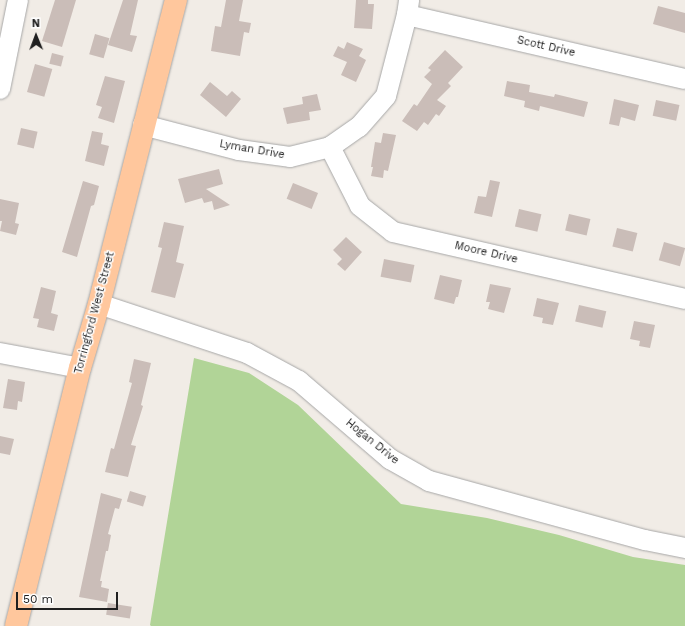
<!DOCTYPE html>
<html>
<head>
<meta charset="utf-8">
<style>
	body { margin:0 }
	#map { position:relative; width:685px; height:626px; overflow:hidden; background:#f1ece6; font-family:"Work Sans",sans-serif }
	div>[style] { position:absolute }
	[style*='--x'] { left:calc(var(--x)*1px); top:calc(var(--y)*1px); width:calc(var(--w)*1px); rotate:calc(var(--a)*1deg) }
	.forest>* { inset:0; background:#b1d497 }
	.building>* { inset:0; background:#cabdb8; transform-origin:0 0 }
	.roads { filter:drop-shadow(0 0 1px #a7a7a7) drop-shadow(0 0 1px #a7a7a7) }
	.minor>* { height:20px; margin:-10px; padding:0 10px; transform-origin:10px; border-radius:10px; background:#fff }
	.major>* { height:22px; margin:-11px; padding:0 11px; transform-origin:11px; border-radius:11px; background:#ffc79d }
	span { translate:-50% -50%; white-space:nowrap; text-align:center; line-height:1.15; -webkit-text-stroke:3px #fff; paint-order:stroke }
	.street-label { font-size:11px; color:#202020 }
	.north { position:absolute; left:16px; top:16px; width:40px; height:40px; -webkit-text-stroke:3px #fff; paint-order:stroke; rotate:359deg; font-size:11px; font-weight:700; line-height:16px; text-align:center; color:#202020 }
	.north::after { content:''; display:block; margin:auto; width:14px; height:18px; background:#202020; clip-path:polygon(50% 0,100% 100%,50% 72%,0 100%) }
	.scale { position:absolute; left:16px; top:592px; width:102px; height:18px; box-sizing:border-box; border:2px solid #202020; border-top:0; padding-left:5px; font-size:12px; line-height:14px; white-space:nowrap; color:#202020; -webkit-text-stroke:3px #fff; paint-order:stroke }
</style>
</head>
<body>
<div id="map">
	<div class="forest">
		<i style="clip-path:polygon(194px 358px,249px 373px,298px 405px,401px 504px,487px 518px,559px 535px,633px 557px,685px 565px,685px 626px,151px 626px,150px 625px)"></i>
	</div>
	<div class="building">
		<i style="clip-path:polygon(55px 0,76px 0,62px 47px,42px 41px)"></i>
		<i style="clip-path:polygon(123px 0,138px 0,130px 35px,137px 36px,132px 52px,108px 45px)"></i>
		<i style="clip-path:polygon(226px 0,243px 0,239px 21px,251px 23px,249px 33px,244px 32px,240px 56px,211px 51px,215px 26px,221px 27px)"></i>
		<i style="clip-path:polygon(356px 0,368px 0,368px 4px,374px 4px,372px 29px,354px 28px)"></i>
		<i style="clip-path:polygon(658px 6px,685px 13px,685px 33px,653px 24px)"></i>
		<i style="left:95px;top:34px;width:15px;height:21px;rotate:16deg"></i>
		<i style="clip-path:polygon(347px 42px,363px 49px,359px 56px,366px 60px,356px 82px,341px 75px,347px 62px,333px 56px,338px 46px,344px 49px)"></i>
		<i style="clip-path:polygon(445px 50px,463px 67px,448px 83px,451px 86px,437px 100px,446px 106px,439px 116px,436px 114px,428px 125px,424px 122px,417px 131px,402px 121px,414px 104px,417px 106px,432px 84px,424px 77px,431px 70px,428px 68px)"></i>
		<i style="left:52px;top:53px;width:12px;height:11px;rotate:14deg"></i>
		<i style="left:35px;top:64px;width:18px;height:29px;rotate:16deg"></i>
		<i style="clip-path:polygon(105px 76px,125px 81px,114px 123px,98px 118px,102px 107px,96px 105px)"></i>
		<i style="clip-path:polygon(507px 81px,530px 85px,529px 92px,554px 97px,555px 94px,588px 102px,584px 117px,540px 106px,539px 111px,524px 107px,525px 101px,504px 96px)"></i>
		<i style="clip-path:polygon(210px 82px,227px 96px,232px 91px,241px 99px,226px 117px,200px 95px)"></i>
		<i style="clip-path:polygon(317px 94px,321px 110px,309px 112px,310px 120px,287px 124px,283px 108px,303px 104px,302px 97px)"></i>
		<i style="clip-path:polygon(614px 99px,639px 105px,635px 121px,621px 117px,619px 126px,609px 124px)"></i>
		<i style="left:656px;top:100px;width:24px;height:16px;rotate:12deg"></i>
		<i style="left:21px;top:128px;width:17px;height:17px;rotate:13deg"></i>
		<i style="clip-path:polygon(92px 131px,103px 133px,101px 144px,109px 146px,104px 166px,85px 161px)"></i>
		<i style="clip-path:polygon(383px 133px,396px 135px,388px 171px,384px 170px,383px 178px,371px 176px,373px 167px,371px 167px,375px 142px,381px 143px)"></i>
		<i style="clip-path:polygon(219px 169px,223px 184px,206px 189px,230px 205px,214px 210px,212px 201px,204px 203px,202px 198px,185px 203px,178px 179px)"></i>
		<i style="clip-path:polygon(490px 180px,500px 182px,492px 217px,474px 213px,478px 196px,486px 197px)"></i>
		<i style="clip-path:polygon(83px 181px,99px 186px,94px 205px,91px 206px,77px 257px,62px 252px)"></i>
		<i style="left:293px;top:183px;width:27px;height:17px;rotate:22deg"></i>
		<i style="clip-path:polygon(0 199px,19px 203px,15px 223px,19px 224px,16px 235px,0 231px,2px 221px,0 221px)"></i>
		<i style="left:519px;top:209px;width:23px;height:18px;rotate:13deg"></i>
		<i style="left:569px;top:214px;width:22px;height:17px;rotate:13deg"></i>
		<i style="clip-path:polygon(164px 222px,184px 226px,176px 262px,184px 264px,175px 298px,151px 292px,162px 248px,158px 247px)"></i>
		<i style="left:617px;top:228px;width:21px;height:19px;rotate:14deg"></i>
		<i style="clip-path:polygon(346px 237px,362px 252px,345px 271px,337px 264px,342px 259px,333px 250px)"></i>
		<i style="left:664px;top:242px;width:22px;height:19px;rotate:16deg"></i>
		<i style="left:384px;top:259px;width:31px;height:18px;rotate:11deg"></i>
		<i style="clip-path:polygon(440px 275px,462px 280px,458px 297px,456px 297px,454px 304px,434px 299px)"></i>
		<i style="clip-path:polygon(490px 284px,511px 288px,504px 313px,488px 309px,490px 302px,486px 302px)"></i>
		<i style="clip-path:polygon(41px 287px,56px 291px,51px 313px,58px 315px,54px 331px,37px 327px,39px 319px,33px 318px)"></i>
		<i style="clip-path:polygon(537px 298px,559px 303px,553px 325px,542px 323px,543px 318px,533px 316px)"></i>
		<i style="left:579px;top:305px;width:28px;height:17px;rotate:13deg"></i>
		<i style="clip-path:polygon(634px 321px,655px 325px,650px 348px,639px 346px,640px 341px,630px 339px)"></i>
		<i style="clip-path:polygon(134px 359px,151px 363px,141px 405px,143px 406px,131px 445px,136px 446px,128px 477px,105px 472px,111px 448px,114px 449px,132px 383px,129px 382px)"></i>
		<i style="clip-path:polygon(8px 379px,25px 382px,22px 402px,18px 401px,17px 410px,3px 408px)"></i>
		<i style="clip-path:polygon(0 436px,14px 439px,10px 455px,0 453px)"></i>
		<i style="left:130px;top:491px;width:17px;height:11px;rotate:17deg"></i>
		<i style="clip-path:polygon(101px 493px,122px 499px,119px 509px,115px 508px,108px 534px,111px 535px,108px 551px,106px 551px,100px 581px,102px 581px,101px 587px,109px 589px,107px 602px,79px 597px)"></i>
		<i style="left:108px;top:603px;width:24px;height:12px;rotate:9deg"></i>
	</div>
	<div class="roads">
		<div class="minor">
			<i style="--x:407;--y:15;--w:285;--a:13"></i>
			<i style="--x:0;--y:89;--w:91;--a:-78.6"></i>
			<i style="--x:143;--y:125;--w:99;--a:14.6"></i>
			<i style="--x:239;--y:150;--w:51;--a:7.8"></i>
			<i style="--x:290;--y:157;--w:41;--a:-14"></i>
			<i style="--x:330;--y:147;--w:35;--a:-35"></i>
			<i style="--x:359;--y:127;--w:41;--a:-48.9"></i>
			<i style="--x:386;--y:96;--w:84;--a:-75.5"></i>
			<i style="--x:407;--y:15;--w:15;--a:-82"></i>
			<i style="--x:330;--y:147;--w:66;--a:63"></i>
			<i style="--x:360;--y:206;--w:42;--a:38.2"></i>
			<i style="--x:393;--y:232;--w:300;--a:12.9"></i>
			<i style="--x:99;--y:304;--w:156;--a:18.3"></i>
			<i style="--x:247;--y:353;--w:59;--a:28.3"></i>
			<i style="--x:299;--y:381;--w:120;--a:40.6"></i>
			<i style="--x:390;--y:459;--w:45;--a:29.4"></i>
			<i style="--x:429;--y:481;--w:224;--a:15.3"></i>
			<i style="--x:645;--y:540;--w:41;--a:11.3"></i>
			<i style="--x:0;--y:353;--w:81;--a:10.6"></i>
		</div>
		<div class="major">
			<i style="--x:16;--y:626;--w:266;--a:-76.1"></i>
			<i style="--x:80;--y:368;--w:67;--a:-73.5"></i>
			<i style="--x:99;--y:304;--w:314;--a:-75.8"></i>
		</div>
	</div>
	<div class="street-label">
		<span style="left:546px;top:47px;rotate:13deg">Scott Drive</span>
		<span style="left:252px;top:150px;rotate:10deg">Lyman Drive</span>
		<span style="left:486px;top:253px;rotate:13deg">Moore Drive</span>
		<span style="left:95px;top:313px;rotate:-75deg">Torringford West Street</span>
		<span style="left:372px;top:442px;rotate:39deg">Hogan Drive</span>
	</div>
	<div class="north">N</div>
	<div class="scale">50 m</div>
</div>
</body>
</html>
